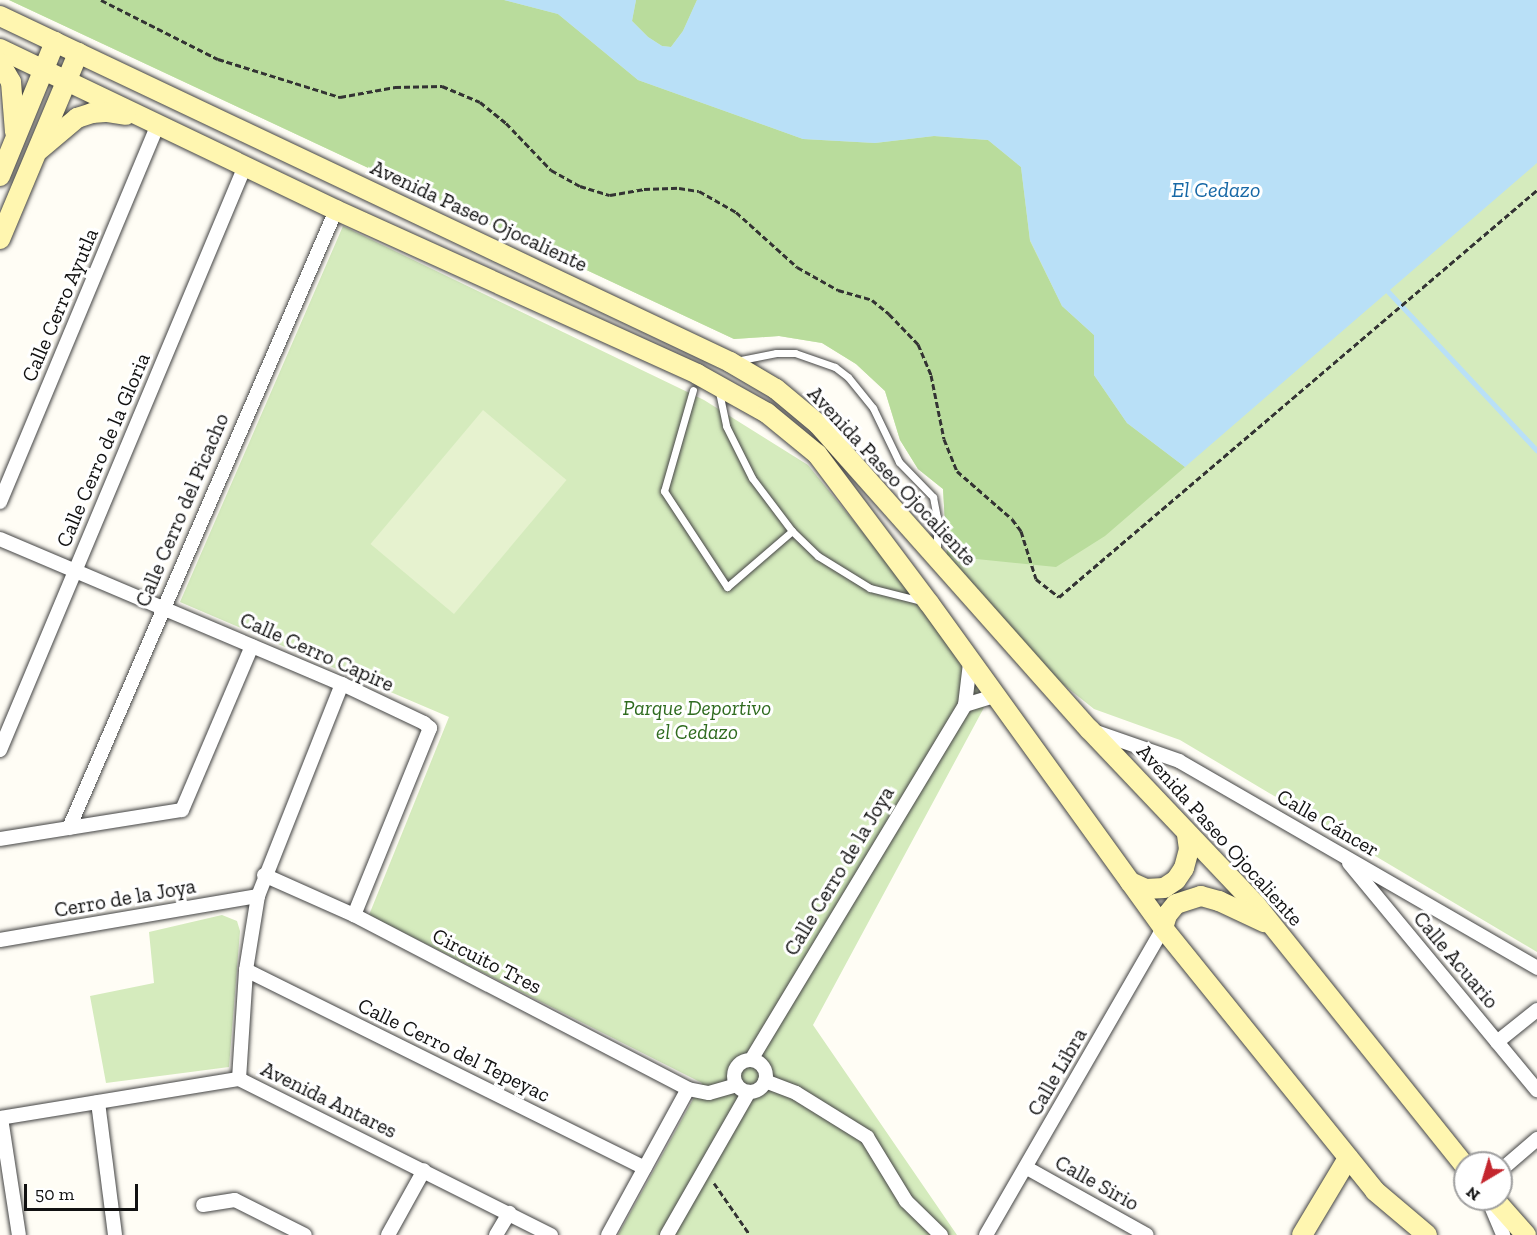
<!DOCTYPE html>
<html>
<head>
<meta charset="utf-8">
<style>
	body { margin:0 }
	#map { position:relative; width:1537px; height:1235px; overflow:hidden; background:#fffdf5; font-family:"Zilla Slab",serif }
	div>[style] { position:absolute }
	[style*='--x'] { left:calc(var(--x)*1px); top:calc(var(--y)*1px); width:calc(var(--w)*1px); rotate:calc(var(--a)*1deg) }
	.green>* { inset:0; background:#d5ebbd }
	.forest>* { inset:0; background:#b9dc9c }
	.pitch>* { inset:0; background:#e6f2cf; transform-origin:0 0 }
	.water>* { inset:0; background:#b9e0f7 }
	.stream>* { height:4.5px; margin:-2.25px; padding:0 2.25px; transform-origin:2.25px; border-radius:2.25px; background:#b9e0f7 }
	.path>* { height:3px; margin-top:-1.5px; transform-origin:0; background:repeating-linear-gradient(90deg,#333 0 6px,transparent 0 9px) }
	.roads { filter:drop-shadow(0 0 2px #444) drop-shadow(0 0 2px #444) }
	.lane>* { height:7px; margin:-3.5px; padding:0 3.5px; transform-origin:3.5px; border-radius:3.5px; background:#fff }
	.street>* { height:14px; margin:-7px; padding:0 7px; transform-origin:7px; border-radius:7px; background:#fff }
	.street>.ring { margin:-7px; padding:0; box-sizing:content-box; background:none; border:14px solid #fff; border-radius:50% }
	.secondary>* { height:20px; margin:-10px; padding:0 10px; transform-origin:10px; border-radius:10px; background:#fff6b0 }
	span { translate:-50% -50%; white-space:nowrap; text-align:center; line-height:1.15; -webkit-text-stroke:6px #fff; paint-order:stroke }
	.street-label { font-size:21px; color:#111 }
	.park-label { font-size:21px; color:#2f6b1f; font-style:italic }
	.water-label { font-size:22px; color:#1768a6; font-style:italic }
	.north { position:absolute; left:1453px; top:1151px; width:60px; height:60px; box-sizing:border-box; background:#fff; border:2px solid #a0a0a0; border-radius:50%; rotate:218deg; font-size:16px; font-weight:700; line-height:24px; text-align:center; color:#111 }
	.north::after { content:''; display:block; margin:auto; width:21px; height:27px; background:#c4262e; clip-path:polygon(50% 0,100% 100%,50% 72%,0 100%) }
	.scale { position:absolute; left:24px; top:1184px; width:114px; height:27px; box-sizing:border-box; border:3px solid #111; border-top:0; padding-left:8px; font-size:18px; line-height:21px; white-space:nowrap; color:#111; -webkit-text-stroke:4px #fff; paint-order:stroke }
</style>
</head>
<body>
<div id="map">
	<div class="green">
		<i style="clip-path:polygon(9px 0,1537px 0,1537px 952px,1180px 740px,1094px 709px,1025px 654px,947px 556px,943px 489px,918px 469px,900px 440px,885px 391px,856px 364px,822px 343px,779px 336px,734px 339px)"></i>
		<i style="clip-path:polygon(343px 226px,704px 400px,808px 465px,899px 577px,987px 702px,813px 1025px,957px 1235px,618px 1235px,702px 1083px,369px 915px,449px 717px,180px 602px)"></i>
		<i style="clip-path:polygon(222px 915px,237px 921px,240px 931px,229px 1067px,106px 1083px,90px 996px,154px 983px,149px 932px)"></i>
	</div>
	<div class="forest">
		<i style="clip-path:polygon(9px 0,504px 0,558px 14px,638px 80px,803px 139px,875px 143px,934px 136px,988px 140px,1021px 167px,1030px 241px,1062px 306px,1094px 335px,1094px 375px,1127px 423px,1185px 467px,1105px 536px,1056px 567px,947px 556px,943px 489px,918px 469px,900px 440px,885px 391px,856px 364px,822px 343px,779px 336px,734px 339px)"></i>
		<i style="clip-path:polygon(636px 0,697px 0,683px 31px,671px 47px,662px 46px,648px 37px,632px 21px)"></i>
	</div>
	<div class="pitch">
		<i style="left:483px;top:410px;width:109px;height:175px;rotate:40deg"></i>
	</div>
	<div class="water">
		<i style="clip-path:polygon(504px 0,636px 0,632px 21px,648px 37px,662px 46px,671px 47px,683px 31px,697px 0,1537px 0,1537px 163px,1185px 467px,1127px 423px,1094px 375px,1094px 335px,1062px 306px,1030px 240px,1021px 167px,988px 140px,934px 136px,875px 143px,803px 139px,638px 80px,558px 14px)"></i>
	</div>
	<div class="stream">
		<i style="--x:1388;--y:291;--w:218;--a:46.9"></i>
	</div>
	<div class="path">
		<i style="--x:101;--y:0;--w:131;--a:26.8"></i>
		<i style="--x:218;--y:59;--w:128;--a:17.3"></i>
		<i style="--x:340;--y:97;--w:56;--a:-10.3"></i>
		<i style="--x:395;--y:87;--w:47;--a:-1.2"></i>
		<i style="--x:442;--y:86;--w:41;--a:22.8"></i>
		<i style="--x:480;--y:102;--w:33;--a:39"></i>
		<i style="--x:506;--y:123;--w:65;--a:46.2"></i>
		<i style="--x:551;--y:170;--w:33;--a:29"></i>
		<i style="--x:580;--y:186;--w:31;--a:17"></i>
		<i style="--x:610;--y:195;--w:35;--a:-10"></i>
		<i style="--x:644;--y:189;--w:35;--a:-2"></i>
		<i style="--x:679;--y:188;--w:20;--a:9"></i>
		<i style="--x:699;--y:191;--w:43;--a:29.6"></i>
		<i style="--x:736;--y:212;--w:82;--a:42"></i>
		<i style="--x:797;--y:267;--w:47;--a:29.3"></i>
		<i style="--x:838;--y:290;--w:35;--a:16"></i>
		<i style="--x:872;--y:300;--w:22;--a:39"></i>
		<i style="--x:889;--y:314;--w:42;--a:46"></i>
		<i style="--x:918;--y:344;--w:34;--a:67"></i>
		<i style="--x:931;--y:375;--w:65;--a:78.5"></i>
		<i style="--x:944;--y:439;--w:35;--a:68"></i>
		<i style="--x:957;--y:471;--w:73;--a:41.1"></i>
		<i style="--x:1012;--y:519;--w:15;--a:53"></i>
		<i style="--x:1021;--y:531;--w:50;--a:72.6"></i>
		<i style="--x:1036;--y:579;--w:29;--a:38"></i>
		<i style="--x:1059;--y:597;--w:628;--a:-40.41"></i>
		<i style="--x:714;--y:1183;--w:63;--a:55.3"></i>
	</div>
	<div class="roads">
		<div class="lane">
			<i style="--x:736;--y:361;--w:41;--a:-11.3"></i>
			<i style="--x:776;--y:353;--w:19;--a:0"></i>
			<i style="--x:795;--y:353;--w:42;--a:19.3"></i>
			<i style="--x:835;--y:367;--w:16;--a:38"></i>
			<i style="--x:848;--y:377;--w:40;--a:51"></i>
			<i style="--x:873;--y:408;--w:60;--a:64.3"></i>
			<i style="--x:899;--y:462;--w:49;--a:45.8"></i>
			<i style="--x:933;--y:497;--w:20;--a:79"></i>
			<i style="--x:937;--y:517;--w:34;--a:90"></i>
			<i style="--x:693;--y:390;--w:105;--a:106"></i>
			<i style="--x:664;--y:491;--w:115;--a:56.7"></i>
			<i style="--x:727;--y:587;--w:86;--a:-40.7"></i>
			<i style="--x:719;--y:392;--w:35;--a:78"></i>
			<i style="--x:726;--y:426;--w:58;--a:63.4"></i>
			<i style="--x:752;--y:478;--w:66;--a:53"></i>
			<i style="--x:792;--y:531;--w:36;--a:44"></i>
			<i style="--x:818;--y:556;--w:61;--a:31.6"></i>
			<i style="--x:870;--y:588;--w:53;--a:14.3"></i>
		</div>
		<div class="street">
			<i style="--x:0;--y:502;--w:410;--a:-67.3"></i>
			<i style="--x:0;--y:539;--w:371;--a:23"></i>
			<i style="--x:342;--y:684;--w:91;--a:25.4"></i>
			<i style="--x:424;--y:723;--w:8;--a:40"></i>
			<i style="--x:430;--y:728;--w:202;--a:112.1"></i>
			<i style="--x:965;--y:705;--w:31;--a:-17"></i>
			<i style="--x:1093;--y:731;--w:91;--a:19.2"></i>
			<i style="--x:1179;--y:761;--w:414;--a:30"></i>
			<i style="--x:0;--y:750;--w:633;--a:-67.24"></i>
			<i style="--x:69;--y:828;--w:673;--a:-66.63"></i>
			<i style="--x:0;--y:839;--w:184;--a:-9.1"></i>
			<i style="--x:182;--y:810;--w:178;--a:-66.9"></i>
			<i style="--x:1349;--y:863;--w:295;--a:50.4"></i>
			<i style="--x:264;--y:875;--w:98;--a:24"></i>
			<i style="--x:354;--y:915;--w:377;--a:27.5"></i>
			<i style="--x:688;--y:1089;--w:21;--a:11"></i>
			<i style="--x:709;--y:1093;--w:29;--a:-16"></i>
			<i style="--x:0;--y:940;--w:262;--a:-9.7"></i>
			<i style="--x:246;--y:970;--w:445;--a:26.4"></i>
			<i style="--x:1497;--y:1042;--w:51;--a:-38.7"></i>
			<i style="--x:751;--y:1060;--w:415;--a:-58.9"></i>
			<i style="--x:965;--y:705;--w:42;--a:-83.2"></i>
			<i class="ring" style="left:734px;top:1060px;width:18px;height:18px"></i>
			<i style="--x:239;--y:1079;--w:109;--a:-86.3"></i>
			<i style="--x:246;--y:970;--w:75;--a:-80.8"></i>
			<i style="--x:258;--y:896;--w:228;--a:-68.4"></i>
			<i style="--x:765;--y:1081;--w:33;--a:21"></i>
			<i style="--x:796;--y:1093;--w:84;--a:31.8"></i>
			<i style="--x:867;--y:1137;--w:75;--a:58.6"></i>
			<i style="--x:906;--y:1201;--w:49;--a:44.2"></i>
			<i style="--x:98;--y:1102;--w:134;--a:82.7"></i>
			<i style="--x:0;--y:1118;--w:242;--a:-9.3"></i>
			<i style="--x:239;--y:1079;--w:349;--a:26.6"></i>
			<i style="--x:1;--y:1118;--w:118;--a:81.3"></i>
			<i style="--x:1027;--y:1168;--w:137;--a:29.2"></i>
			<i style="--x:1501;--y:1170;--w:48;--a:-40.7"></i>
			<i style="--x:1488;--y:1199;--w:39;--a:67"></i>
			<i style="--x:203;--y:1205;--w:32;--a:-9"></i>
			<i style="--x:235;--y:1200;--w:78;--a:26.6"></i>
			<i style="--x:388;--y:1235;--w:74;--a:-61"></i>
			<i style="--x:496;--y:1235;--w:26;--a:-59"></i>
			<i style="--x:608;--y:1235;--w:166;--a:-61.3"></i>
			<i style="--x:667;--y:1235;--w:165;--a:-60.2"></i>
			<i style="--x:986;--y:1235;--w:354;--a:-60"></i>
		</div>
		<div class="secondary">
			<i style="--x:0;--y:16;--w:808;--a:25.36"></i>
			<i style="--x:730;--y:362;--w:53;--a:30.4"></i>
			<i style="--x:776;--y:389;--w:55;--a:39.8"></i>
			<i style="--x:818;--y:424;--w:409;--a:48.4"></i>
			<i style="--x:1090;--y:730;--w:241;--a:46.5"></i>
			<i style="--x:1256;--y:905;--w:334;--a:51.3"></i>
			<i style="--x:0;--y:49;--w:373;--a:25.6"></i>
			<i style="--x:336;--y:210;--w:397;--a:24.4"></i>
			<i style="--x:697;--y:374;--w:80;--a:29.1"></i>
			<i style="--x:767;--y:413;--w:65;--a:39.4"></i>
			<i style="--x:817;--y:454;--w:186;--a:53.1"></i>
			<i style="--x:929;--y:603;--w:400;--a:54.2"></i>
			<i style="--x:1163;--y:928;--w:338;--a:51.1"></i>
			<i style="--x:1375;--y:1191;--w:68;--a:40.2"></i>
			<i style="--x:0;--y:63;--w:22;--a:60"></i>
			<i style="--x:11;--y:82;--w:50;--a:85.4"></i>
			<i style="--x:39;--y:150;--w:50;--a:-40.1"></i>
			<i style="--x:77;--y:118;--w:16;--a:-18"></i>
			<i style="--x:92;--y:113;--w:16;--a:-4"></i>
			<i style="--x:108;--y:112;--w:18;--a:9"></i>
			<i style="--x:0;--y:176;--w:145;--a:-67.7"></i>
			<i style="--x:0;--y:239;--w:202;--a:-67.2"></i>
			<i style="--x:1130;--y:882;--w:17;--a:24"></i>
			<i style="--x:1146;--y:889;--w:18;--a:-3"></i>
			<i style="--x:1164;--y:888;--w:14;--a:-34"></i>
			<i style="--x:1176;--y:880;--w:14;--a:-56"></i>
			<i style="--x:1184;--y:868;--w:20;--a:-75"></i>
			<i style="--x:1189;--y:849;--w:15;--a:-98"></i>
			<i style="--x:1163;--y:928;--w:14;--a:-73"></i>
			<i style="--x:1167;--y:915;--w:14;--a:-51"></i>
			<i style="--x:1176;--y:904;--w:26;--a:-18"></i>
			<i style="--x:1201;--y:896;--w:19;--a:16"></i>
			<i style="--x:1219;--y:901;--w:50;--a:25"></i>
			<i style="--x:1494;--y:1199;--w:48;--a:48.4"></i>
			<i style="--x:1302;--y:1235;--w:90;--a:-59.1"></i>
		</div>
	</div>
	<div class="street-label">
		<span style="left:479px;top:216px;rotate:25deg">Avenida Paseo Ojocaliente</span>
		<span style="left:60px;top:305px;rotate:-67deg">Calle Cerro Ayutla</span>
		<span style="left:103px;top:450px;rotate:-67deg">Calle Cerro de la Gloria</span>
		<span style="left:892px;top:476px;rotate:47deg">Avenida Paseo Ojocaliente</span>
		<span style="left:182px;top:510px;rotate:-67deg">Calle Cerro del Picacho</span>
		<span style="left:317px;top:652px;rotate:24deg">Calle Cerro Capire</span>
		<span style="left:1328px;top:823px;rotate:30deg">Calle Cáncer</span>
		<span style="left:1220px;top:835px;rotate:48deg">Avenida Paseo Ojocaliente</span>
		<span style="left:839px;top:871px;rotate:-59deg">Calle Cerro de la Joya</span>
		<span style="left:125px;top:898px;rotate:-10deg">Cerro de la Joya</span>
		<span style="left:1456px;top:960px;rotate:50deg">Calle Acuario</span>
		<span style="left:487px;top:961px;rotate:27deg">Circuito Tres</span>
		<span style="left:454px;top:1050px;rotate:26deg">Calle Cerro del Tepeyac</span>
		<span style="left:1057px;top:1072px;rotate:-60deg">Calle Libra</span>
		<span style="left:329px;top:1100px;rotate:26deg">Avenida Antares</span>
		<span style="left:1097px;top:1183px;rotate:29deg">Calle Sirio</span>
	</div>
	<div class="park-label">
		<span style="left:697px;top:720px">Parque Deportivo<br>el Cedazo</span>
	</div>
	<div class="water-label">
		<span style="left:1216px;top:190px">El Cedazo</span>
	</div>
	<div class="north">N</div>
	<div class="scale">50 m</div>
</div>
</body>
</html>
